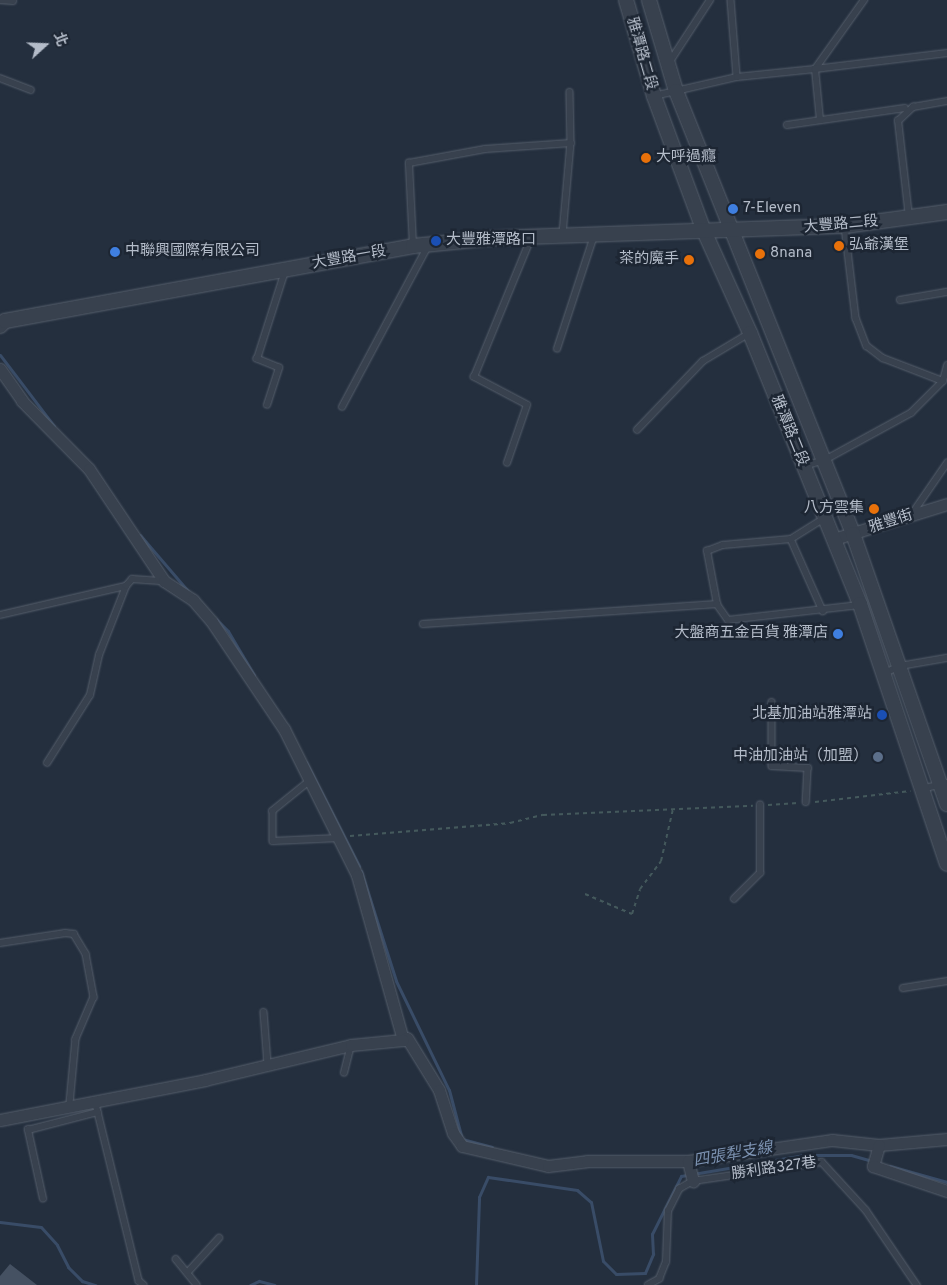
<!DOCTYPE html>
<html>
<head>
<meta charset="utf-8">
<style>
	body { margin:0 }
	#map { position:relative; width:947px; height:1285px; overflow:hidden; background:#242f3e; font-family:Overpass,"Noto Sans TC",sans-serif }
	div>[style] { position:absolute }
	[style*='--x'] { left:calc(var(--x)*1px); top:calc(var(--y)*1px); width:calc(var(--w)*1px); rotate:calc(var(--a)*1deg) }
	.stream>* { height:3px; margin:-1.5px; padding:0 1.5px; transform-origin:1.5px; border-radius:1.5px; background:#394c67 }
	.building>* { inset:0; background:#455162 }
	.path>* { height:2px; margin-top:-1px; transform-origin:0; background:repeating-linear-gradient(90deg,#44595c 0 4px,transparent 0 8px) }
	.roads { filter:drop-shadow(0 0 1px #565f6c) drop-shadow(0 0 1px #565f6c) }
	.service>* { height:5.5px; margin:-2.75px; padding:0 2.75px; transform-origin:2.75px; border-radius:2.75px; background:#38414e }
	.minor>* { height:11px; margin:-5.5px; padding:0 5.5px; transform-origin:5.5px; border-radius:5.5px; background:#38414e }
	.tertiary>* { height:14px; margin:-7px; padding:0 7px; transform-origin:7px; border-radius:7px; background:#38414e }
	.dots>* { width:14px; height:14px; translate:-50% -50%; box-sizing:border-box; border:2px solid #1d2633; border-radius:50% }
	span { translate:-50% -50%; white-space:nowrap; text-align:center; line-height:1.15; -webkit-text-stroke:5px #1d2633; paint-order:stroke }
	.street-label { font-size:15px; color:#b4bcc9 }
	.poi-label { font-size:15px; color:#b4bcc9 }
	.left { translate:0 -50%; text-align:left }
	.right { translate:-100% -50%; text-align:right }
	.water-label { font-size:16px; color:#7c92b1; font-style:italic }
	.north { position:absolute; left:20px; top:20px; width:50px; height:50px; -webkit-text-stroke:4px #1d2633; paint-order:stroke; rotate:70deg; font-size:14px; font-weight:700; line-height:20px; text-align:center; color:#b4bcc9 }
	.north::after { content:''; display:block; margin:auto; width:18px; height:22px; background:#b4bcc9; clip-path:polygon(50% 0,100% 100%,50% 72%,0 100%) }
</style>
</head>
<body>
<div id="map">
	<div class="stream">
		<i style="--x:0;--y:355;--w:89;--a:52.7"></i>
		<i style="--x:140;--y:535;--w:74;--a:49.4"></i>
		<i style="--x:216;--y:619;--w:17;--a:45"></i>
		<i style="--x:228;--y:631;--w:51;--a:59.4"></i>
		<i style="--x:306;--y:762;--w:117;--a:63"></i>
		<i style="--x:361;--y:871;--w:115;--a:72.3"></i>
		<i style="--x:396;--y:981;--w:121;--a:64.1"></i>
		<i style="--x:449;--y:1090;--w:51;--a:75.1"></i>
		<i style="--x:462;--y:1139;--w:31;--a:15"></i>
		<i style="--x:890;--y:1166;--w:59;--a:15.7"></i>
		<i style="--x:0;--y:1222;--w:41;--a:7"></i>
		<i style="--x:41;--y:1227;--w:24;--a:48"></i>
		<i style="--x:57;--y:1245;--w:25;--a:63"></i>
		<i style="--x:68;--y:1267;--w:20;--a:45"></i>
		<i style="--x:82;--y:1281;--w:14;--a:17"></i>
		<i style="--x:250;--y:1285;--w:10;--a:-24"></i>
		<i style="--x:259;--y:1281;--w:16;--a:14"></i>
		<i style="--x:476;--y:1285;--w:88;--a:-88"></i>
		<i style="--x:479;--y:1197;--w:22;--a:-66"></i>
		<i style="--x:488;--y:1177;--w:90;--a:8.3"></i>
		<i style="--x:577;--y:1190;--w:18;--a:41"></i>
		<i style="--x:591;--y:1202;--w:60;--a:78.5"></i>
		<i style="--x:603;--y:1261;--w:18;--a:45"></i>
		<i style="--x:616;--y:1274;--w:29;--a:-2"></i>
		<i style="--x:645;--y:1273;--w:21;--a:-67"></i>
		<i style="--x:653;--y:1254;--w:20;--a:-93"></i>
		<i style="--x:652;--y:1234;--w:65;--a:-63.4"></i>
		<i style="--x:681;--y:1176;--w:125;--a:-9.7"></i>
		<i style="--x:804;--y:1155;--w:47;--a:0"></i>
		<i style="--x:851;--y:1155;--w:22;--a:16"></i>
	</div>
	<div class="building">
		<i style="clip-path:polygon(10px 1264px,37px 1285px,0 1285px,0 1276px)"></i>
	</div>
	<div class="path">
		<i style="--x:815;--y:802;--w:96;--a:-6.6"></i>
		<i style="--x:768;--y:805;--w:30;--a:-4"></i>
		<i style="--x:350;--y:836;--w:161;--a:-4.6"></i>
		<i style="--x:510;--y:823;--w:34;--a:-14"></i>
		<i style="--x:543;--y:815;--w:210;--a:-2.5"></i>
		<i style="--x:585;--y:894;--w:51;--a:23.1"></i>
		<i style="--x:632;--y:914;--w:26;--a:-72"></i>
		<i style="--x:640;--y:889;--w:35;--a:-53"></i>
		<i style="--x:661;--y:861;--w:53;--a:-77"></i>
	</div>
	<div class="roads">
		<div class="service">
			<i style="--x:0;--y:0;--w:13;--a:4"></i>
			<i style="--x:731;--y:0;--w:77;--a:85.5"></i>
			<i style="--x:669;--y:63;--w:75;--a:-56.9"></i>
			<i style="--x:0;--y:78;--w:33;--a:21"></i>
			<i style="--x:570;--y:92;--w:51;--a:88.9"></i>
			<i style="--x:654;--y:96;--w:85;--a:-12.9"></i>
			<i style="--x:737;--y:77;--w:78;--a:-5.9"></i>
			<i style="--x:815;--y:69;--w:85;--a:-54.6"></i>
			<i style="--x:820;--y:120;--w:51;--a:-95.6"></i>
			<i style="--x:815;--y:69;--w:133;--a:-6.9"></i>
			<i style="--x:787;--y:125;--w:119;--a:-8.2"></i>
			<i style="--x:909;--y:217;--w:97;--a:-96.5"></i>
			<i style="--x:898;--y:121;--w:21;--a:-43"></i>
			<i style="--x:913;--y:107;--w:35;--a:-10"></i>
			<i style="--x:845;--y:226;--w:93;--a:83.2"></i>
			<i style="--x:856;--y:318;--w:30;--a:69"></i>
			<i style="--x:867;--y:346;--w:20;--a:37"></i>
			<i style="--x:883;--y:358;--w:64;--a:21"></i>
			<i style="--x:413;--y:246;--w:83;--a:-92.8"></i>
			<i style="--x:409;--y:163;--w:77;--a:-10.4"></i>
			<i style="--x:485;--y:149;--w:86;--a:-4"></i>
			<i style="--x:571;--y:143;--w:92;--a:95"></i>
			<i style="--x:900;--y:300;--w:48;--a:-9.7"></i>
			<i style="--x:557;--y:349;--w:119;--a:-71.9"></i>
			<i style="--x:267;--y:405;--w:39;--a:-72"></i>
			<i style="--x:279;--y:368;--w:24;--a:-158"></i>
			<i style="--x:257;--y:359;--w:92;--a:-72.3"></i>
			<i style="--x:342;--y:407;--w:183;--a:-61.9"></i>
			<i style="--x:637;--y:430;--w:95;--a:-46.3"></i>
			<i style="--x:703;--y:361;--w:55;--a:-30.8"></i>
			<i style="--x:507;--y:463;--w:61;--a:-71"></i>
			<i style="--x:527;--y:405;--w:60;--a:-152.2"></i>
			<i style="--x:474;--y:377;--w:150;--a:-67.7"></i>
			<i style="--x:804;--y:466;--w:22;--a:-16"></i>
			<i style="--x:825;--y:460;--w:98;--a:-28.7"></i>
			<i style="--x:911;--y:413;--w:45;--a:-45"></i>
			<i style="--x:943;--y:381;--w:16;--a:-75"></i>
			<i style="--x:912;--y:514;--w:62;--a:-55.5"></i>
			<i style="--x:791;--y:539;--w:79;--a:66"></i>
			<i style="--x:717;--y:604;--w:54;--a:-100.7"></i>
			<i style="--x:707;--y:551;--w:17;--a:-21"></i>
			<i style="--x:723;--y:545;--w:68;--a:-5"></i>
			<i style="--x:791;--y:539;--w:40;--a:-32"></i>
			<i style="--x:0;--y:615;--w:129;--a:-13"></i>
			<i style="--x:423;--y:624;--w:295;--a:-3.9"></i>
			<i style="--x:717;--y:604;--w:19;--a:55"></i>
			<i style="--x:728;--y:620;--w:132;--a:-6.5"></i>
			<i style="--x:885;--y:673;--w:17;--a:-25"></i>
			<i style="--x:900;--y:666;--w:48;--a:-9.7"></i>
			<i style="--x:772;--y:702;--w:64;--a:90"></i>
			<i style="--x:772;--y:766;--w:36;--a:3"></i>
			<i style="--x:808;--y:768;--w:34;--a:93"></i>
			<i style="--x:47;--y:763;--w:80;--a:-57.7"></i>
			<i style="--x:90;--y:695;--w:41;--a:-77.3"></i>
			<i style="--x:99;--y:655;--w:74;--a:-68.6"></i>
			<i style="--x:126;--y:586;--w:9;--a:-49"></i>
			<i style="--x:132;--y:579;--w:32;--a:4"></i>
			<i style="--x:310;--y:781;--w:48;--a:141"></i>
			<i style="--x:273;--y:811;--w:30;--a:90"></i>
			<i style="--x:273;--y:841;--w:66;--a:-2.6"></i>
			<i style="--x:921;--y:789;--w:27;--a:-13"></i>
			<i style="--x:734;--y:899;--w:37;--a:-45"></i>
			<i style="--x:760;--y:873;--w:68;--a:-90"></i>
			<i style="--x:0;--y:943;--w:66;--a:-8.7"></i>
			<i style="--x:65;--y:933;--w:9;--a:6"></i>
			<i style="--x:74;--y:934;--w:23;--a:59"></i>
			<i style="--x:86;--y:954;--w:44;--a:79.5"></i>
			<i style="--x:94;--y:997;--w:46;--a:113.2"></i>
			<i style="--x:76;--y:1039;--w:65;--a:95.3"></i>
			<i style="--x:903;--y:988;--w:45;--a:-9"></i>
			<i style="--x:264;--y:1012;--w:52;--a:85.6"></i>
			<i style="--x:344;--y:1073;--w:29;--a:-76"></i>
			<i style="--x:95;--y:1100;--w:186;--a:76.3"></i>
			<i style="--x:139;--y:1281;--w:6;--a:39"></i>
			<i style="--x:43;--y:1199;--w:71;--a:-102.3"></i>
			<i style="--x:28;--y:1130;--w:72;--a:-14.4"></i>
			<i style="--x:176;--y:1259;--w:33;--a:51"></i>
			<i style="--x:188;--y:1272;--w:46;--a:-47.6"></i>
			<i style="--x:648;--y:1285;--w:13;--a:-29"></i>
			<i style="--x:659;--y:1279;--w:18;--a:-68"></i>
			<i style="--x:666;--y:1262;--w:51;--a:-87.8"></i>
			<i style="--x:668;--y:1211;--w:25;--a:-63"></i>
			<i style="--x:679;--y:1189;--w:16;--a:-30"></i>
			<i style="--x:693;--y:1181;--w:130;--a:-8.4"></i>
			<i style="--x:822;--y:1162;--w:65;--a:47.5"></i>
			<i style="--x:866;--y:1210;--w:91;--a:55.8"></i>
		</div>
		<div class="minor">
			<i style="--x:0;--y:369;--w:39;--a:55"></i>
			<i style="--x:22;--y:401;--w:95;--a:45.4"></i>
			<i style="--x:89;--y:469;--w:135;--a:56.2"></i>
			<i style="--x:164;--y:581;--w:35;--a:33"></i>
			<i style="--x:193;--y:600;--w:29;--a:49"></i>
			<i style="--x:212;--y:622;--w:129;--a:56.1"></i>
			<i style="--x:284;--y:729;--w:163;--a:63.4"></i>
			<i style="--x:357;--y:875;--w:171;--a:74.4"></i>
			<i style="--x:403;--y:1040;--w:4;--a:-27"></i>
			<i style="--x:407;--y:1038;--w:61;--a:58.4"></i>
			<i style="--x:439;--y:1090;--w:45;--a:72"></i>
			<i style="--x:453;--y:1133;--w:16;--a:55"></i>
			<i style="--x:462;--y:1146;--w:88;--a:13.1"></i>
			<i style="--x:548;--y:1166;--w:39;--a:-7"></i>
			<i style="--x:587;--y:1161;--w:101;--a:0"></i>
			<i style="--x:688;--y:1161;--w:146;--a:-8.3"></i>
			<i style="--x:832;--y:1140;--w:47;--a:6.1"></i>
			<i style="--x:879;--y:1145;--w:68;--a:-5"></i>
			<i style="--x:834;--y:539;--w:118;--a:-17.2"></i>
			<i style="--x:0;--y:1120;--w:209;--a:-11"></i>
			<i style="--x:205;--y:1080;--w:150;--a:-13.5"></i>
			<i style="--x:351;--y:1045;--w:52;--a:-5.5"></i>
			<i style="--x:879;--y:1145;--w:22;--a:106"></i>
			<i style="--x:873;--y:1166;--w:78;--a:18.7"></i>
			<i style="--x:688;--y:1161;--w:21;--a:76"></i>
		</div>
		<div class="tertiary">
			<i style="--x:626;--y:0;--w:100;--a:73.7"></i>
			<i style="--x:654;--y:96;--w:144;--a:69.7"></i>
			<i style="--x:704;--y:231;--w:112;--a:65.7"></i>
			<i style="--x:750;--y:333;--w:292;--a:67.9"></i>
			<i style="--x:860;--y:604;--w:274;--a:71.5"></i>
			<i style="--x:649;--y:0;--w:95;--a:73.5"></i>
			<i style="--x:676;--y:91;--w:477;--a:68.2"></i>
			<i style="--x:853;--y:534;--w:286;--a:70.8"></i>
			<i style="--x:0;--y:326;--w:7;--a:-45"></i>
			<i style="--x:5;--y:321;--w:415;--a:-10.4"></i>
			<i style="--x:413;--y:246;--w:82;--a:-5.6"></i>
			<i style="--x:495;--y:238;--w:350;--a:-2"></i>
			<i style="--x:845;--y:226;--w:103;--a:-7.8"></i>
		</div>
	</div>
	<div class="dots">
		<i style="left:646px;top:158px;background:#e8710a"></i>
		<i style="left:733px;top:209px;background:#3f7fe0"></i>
		<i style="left:436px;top:241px;background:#1a4fb4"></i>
		<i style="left:839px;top:246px;background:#e8710a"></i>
		<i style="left:115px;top:252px;background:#3f7fe0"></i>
		<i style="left:760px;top:254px;background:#e8710a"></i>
		<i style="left:689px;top:260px;background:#e8710a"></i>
		<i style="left:874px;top:509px;background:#e8710a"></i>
		<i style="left:838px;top:634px;background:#3f7fe0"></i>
		<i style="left:882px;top:715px;background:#1a4fb4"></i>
		<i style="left:878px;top:757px;background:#5c6f8a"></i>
	</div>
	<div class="street-label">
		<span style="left:641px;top:54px;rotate:74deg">雅潭路二段</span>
		<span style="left:841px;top:225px;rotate:-5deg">大豐路二段</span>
		<span style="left:349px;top:258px;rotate:-10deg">大豐路一段</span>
		<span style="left:789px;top:431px;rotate:68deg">雅潭路二段</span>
		<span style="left:891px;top:522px;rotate:-18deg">雅豐街</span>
		<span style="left:774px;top:1169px;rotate:-8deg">勝利路327巷</span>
	</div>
	<div class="poi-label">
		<span class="left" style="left:656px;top:158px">大呼過癮</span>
		<span class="left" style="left:743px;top:209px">7-Eleven</span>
		<span class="left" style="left:446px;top:241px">大豐雅潭路口</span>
		<span class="left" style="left:849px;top:246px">弘爺漢堡</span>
		<span class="left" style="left:125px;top:252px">中聯興國際有限公司</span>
		<span class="left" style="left:770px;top:254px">8nana</span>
		<span class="right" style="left:679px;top:260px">茶的魔手</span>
		<span class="right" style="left:864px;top:509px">八方雲集</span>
		<span class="right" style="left:828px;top:634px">大盤商五金百貨 雅潭店</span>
		<span class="right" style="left:872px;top:715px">北基加油站雅潭站</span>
		<span class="right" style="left:868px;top:757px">中油加油站（加盟）</span>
	</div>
	<div class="water-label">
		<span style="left:733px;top:1155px;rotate:-10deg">四張犁支線</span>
	</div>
	<div class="north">北</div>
</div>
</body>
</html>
